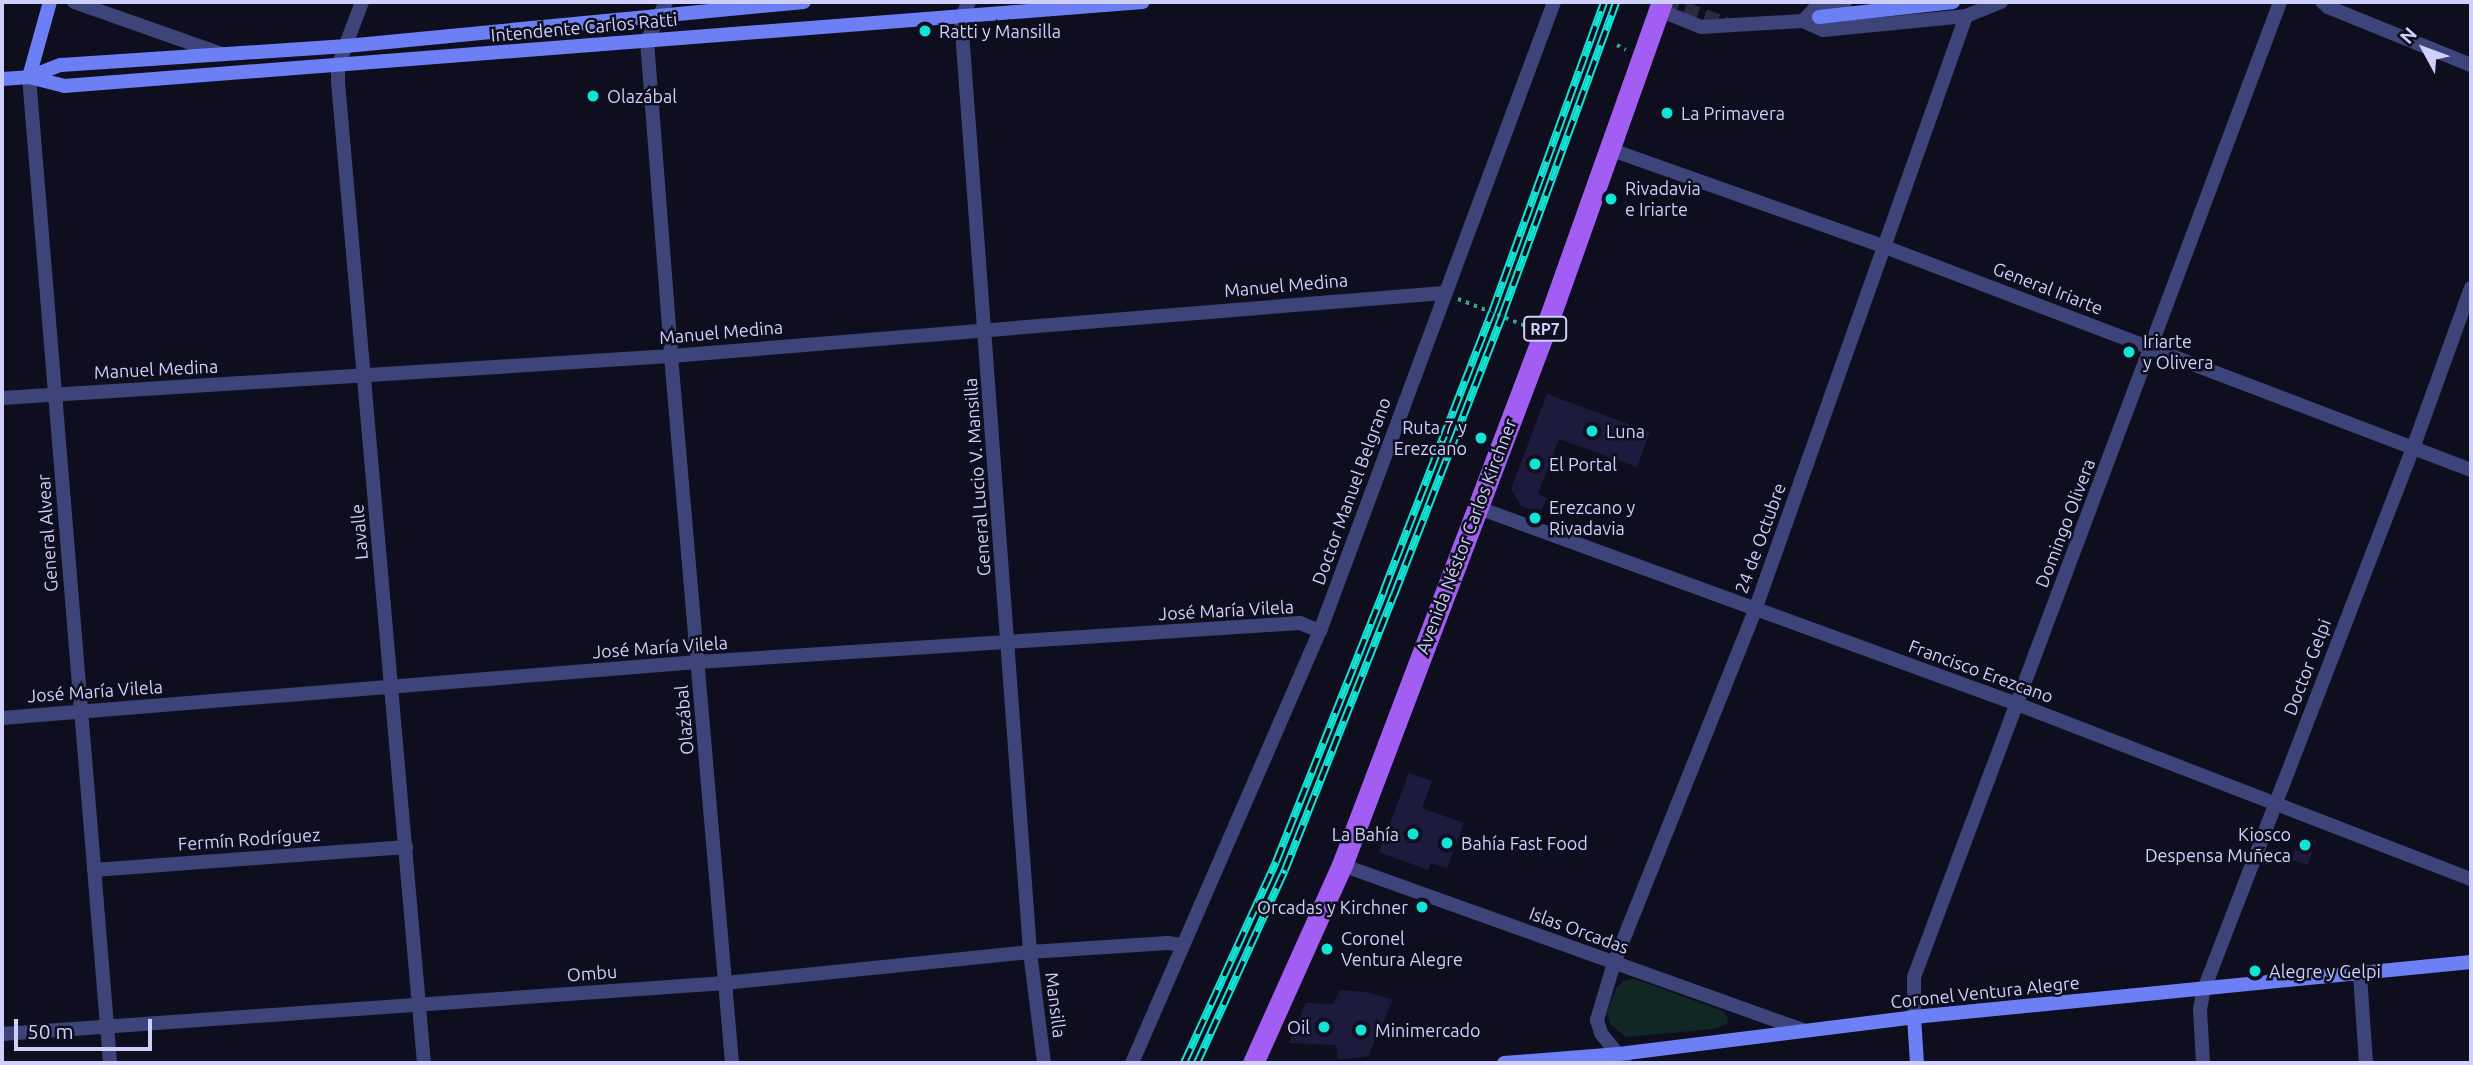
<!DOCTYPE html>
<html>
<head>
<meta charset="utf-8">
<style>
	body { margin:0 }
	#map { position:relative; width:2473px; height:1065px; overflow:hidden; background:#0e0e1e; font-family:Ubuntu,sans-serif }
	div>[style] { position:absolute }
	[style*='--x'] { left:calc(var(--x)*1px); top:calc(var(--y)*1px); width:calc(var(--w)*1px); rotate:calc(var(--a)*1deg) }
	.green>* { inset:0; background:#112723 }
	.building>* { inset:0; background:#1c1b3d }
	.secondary-tunnel>* { height:14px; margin-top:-7px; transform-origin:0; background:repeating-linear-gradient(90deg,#2b2b3f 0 14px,transparent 0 21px) }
	.path>* { height:3.5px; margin-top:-1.75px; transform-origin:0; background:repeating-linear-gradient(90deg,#36a78d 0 3.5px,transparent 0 8.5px) }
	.street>* { height:14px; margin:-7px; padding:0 7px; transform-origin:7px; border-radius:7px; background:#3c4479 }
	.secondary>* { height:14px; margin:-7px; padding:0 7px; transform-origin:7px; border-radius:7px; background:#6c7ff4 }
	.primary>* { height:21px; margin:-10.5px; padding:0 10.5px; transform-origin:10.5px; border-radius:10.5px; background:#a25df3 }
	.rail>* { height:8px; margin-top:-4px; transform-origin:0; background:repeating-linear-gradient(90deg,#0e0e1e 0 16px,#11e4d6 0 32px); box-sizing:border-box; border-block:2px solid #11e4d6 }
	.dots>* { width:19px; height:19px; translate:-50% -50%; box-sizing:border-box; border:4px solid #0e0e1e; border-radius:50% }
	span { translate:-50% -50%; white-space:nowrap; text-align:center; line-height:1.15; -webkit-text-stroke:5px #0e0e1e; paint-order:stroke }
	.shield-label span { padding:2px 5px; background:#0e0e1e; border:2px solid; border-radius:5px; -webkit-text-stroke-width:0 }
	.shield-label { font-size:16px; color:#ced0fb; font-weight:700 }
	.street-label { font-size:18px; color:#ced0fb }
	.poi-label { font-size:18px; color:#ced0fb }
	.left { translate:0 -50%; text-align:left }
	.right { translate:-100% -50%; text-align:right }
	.frame { position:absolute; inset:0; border:4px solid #ced0fb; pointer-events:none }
	.north { position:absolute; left:2389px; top:14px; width:70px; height:70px; -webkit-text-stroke:5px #0e0e1e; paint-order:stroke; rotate:311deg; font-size:19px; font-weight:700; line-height:28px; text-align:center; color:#ced0fb }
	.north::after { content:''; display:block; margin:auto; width:24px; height:32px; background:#ced0fb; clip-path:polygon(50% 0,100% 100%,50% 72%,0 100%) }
	.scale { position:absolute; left:14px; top:1019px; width:138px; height:32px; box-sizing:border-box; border:4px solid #ced0fb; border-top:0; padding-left:9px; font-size:21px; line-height:24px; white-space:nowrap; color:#ced0fb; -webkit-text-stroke:5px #0e0e1e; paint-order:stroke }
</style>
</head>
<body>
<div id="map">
	<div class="green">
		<i style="clip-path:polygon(1635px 979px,1723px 1011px,1728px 1018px,1727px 1024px,1713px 1029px,1626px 1037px,1610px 1024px,1607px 1013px,1616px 988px,1623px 981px)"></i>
	</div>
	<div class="building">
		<i style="clip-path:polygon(1547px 394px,1650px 432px,1637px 467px,1559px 439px,1538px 494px,1547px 498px,1540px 513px,1521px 506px,1511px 489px)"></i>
		<i style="clip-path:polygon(1409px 773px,1432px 781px,1422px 808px,1464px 823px,1447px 868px,1431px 863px,1428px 870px,1379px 852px)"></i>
		<i style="clip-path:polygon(2304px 837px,2316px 841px,2308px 865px,2291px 860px,2298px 841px)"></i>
		<i style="clip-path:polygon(1340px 990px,1367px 992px,1393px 1000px,1368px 1056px,1338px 1060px,1336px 1045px,1289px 1043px,1306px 1003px,1333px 1004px)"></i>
	</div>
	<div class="secondary-tunnel">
		<i style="--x:1665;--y:2;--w:65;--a:19.8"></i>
	</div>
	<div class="path">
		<i style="--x:1617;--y:45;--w:10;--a:29"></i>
		<i style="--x:1458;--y:299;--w:73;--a:21.7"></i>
	</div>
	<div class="street">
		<i style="--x:74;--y:2;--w:157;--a:19.4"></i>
		<i style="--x:362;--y:2;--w:68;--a:110.6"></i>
		<i style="--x:338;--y:66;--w:16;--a:90"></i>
		<i style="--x:338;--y:82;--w:985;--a:84.99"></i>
		<i style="--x:666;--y:2;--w:43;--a:116"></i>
		<i style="--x:647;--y:41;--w:316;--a:85.6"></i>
		<i style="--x:671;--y:356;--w:710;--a:85.07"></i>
		<i style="--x:969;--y:2;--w:18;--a:117"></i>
		<i style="--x:961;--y:18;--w:937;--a:85.77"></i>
		<i style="--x:1030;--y:952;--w:112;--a:82.8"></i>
		<i style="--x:2322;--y:2;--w:8;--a:40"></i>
		<i style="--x:2328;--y:7;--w:154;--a:22.1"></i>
		<i style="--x:1659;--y:10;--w:45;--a:22"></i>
		<i style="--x:1701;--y:27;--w:102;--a:-3.4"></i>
		<i style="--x:1803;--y:21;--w:22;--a:24"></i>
		<i style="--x:1823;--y:30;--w:144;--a:-5.6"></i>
		<i style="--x:1966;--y:16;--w:38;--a:-22"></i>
		<i style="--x:1803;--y:21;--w:22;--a:-47"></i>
		<i style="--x:1818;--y:5;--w:27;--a:-6"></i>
		<i style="--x:29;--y:77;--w:989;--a:85.3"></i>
		<i style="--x:1609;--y:149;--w:293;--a:19.5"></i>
		<i style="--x:1885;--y:247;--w:627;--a:20.83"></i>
		<i style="--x:2;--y:398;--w:670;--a:-3.59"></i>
		<i style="--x:671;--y:356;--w:775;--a:-4.67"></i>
		<i style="--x:1476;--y:507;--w:576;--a:20.01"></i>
		<i style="--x:2017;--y:704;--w:487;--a:21.1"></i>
		<i style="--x:2;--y:718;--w:698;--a:-4.6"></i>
		<i style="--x:698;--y:662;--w:603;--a:-3.71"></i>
		<i style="--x:1300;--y:623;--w:22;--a:22"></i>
		<i style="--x:1342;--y:865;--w:490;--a:19.7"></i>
		<i style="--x:94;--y:870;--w:313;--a:-4.2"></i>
		<i style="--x:2360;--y:975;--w:88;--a:86.1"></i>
		<i style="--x:1914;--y:1017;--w:40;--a:-90"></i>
		<i style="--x:1914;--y:977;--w:1041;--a:-69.42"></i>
		<i style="--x:2;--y:1034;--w:725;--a:-4.03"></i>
		<i style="--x:725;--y:983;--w:307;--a:-5.8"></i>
		<i style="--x:1030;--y:952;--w:138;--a:-3.7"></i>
		<i style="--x:1168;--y:943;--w:15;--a:8"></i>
		<i style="--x:1132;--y:1063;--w:471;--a:-66.5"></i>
		<i style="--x:1320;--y:631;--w:671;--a:-69.59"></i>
		<i style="--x:1625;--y:1063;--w:38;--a:-129"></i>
		<i style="--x:1601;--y:1033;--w:14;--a:-107"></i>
		<i style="--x:1597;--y:1020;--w:59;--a:-73.4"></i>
		<i style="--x:1614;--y:963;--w:380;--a:-68.2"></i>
		<i style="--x:1755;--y:610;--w:630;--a:-70.44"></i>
		<i style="--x:2203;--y:1063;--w:54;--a:-93.2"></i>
		<i style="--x:2200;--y:1009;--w:20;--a:-79"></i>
		<i style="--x:2204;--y:989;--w:580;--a:-68.88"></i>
		<i style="--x:2413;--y:448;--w:170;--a:-70.1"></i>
	</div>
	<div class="secondary">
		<i style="--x:1819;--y:17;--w:135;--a:-6.4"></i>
		<i style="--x:29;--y:77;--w:36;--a:14"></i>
		<i style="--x:64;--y:86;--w:1082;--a:-4.45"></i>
		<i style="--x:29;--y:77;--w:78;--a:-74.4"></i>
		<i style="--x:2;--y:79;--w:27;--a:-4"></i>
		<i style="--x:29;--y:77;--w:34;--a:-21"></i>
		<i style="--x:61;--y:65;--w:286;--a:-3.8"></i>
		<i style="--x:346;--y:46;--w:460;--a:-5.5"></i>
		<i style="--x:1914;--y:1017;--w:46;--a:86.3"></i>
		<i style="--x:1504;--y:1063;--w:115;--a:-4.5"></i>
		<i style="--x:1619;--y:1054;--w:297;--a:-7.1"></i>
		<i style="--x:1914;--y:1017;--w:560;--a:-5.64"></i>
	</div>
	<div class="primary">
		<i style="--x:1253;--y:1063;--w:217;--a:-65.8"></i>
		<i style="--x:1342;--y:865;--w:569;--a:-69.21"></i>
		<i style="--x:1544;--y:333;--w:351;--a:-70.4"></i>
	</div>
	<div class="rail">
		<i style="--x:1184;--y:1063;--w:221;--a:-65.4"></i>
		<i style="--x:1276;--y:862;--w:293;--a:-68.3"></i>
		<i style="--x:1384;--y:590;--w:298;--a:-68.8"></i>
		<i style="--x:1492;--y:312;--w:330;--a:-70.1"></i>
		<i style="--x:1197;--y:1063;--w:212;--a:-65.5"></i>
		<i style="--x:1285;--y:870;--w:296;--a:-68.4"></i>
		<i style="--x:1394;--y:595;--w:299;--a:-68.8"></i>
		<i style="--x:1502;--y:316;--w:334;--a:-70"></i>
	</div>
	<div class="dots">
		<i style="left:925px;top:31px;background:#11e4d6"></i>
		<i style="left:593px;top:96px;background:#11e4d6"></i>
		<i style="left:1667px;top:113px;background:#11e4d6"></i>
		<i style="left:1611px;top:199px;background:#11e4d6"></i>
		<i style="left:2129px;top:352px;background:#11e4d6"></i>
		<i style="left:1592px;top:431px;background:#11e4d6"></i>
		<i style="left:1481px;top:438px;background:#11e4d6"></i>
		<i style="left:1535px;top:464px;background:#11e4d6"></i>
		<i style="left:1535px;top:518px;background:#11e4d6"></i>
		<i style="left:1413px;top:834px;background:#11e4d6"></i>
		<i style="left:1447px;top:843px;background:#11e4d6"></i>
		<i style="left:2305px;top:845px;background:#11e4d6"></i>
		<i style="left:1422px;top:907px;background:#11e4d6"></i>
		<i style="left:1327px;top:949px;background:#11e4d6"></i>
		<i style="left:2255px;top:971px;background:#11e4d6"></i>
		<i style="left:1324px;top:1027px;background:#11e4d6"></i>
		<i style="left:1361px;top:1030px;background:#11e4d6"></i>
	</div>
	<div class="shield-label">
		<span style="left:1545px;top:329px">RP7</span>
	</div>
	<div class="street-label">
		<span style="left:584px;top:27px;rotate:-5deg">Intendente Carlos Ratti</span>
		<span style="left:1286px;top:285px;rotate:-5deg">Manuel Medina</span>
		<span style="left:2048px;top:288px;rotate:21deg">General Iriarte</span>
		<span style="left:721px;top:332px;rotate:-5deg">Manuel Medina</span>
		<span style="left:156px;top:369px;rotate:-3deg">Manuel Medina</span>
		<span style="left:977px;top:477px;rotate:-94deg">General Lucio V. Mansilla</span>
		<span style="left:1351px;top:491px;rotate:-70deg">Doctor Manuel Belgrano</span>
		<span style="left:2065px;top:523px;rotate:-69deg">Domingo Olivera</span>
		<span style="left:359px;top:532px;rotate:-95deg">Lavalle</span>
		<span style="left:47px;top:533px;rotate:-94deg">General Alvear</span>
		<span style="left:1466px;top:536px;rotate:-69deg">Avenida Néstor Carlos Kirchner</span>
		<span style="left:1760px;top:538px;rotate:-70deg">24 de Octubre</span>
		<span style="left:1226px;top:610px;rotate:-3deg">José María Vilela</span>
		<span style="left:660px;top:647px;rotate:-4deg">José María Vilela</span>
		<span style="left:2307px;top:667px;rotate:-69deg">Doctor Gelpi</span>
		<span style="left:1981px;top:671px;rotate:20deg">Francisco Erezcano</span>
		<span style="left:95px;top:691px;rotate:-4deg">José María Vilela</span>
		<span style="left:684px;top:720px;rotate:-95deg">Olazábal</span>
		<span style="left:249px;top:839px;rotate:-4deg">Fermín Rodríguez</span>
		<span style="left:1579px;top:930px;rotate:20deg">Islas Orcadas</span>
		<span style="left:592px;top:973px;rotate:-4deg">Ombu</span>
		<span style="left:1985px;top:992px;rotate:-6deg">Coronel Ventura Alegre</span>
		<span style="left:1056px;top:1005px;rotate:83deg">Mansilla</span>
	</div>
	<div class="poi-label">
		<span class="left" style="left:939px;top:31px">Ratti y Mansilla</span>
		<span class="left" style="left:607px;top:96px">Olazábal</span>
		<span class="left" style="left:1681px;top:113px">La Primavera</span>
		<span class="left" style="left:1625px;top:199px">Rivadavia<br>e Iriarte</span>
		<span class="left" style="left:2143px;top:352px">Iriarte<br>y Olivera</span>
		<span class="right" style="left:1467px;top:438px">Ruta 7 y<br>Erezcano</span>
		<span class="left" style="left:1606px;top:431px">Luna</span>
		<span class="left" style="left:1549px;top:464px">El Portal</span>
		<span class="left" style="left:1549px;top:518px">Erezcano y<br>Rivadavia</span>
		<span class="right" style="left:1399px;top:834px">La Bahía</span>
		<span class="right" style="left:2291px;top:845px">Kiosco<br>Despensa Muñeca</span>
		<span class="left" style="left:1461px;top:843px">Bahía Fast Food</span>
		<span class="right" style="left:1408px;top:907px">Orcadas y Kirchner</span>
		<span class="left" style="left:1341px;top:949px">Coronel<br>Ventura Alegre</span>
		<span class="left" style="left:2269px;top:971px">Alegre y Gelpi</span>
		<span class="right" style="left:1310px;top:1027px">Oil</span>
		<span class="left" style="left:1375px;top:1030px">Minimercado</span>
	</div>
	<div class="frame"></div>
	<div class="north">N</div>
	<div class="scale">50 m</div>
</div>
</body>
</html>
